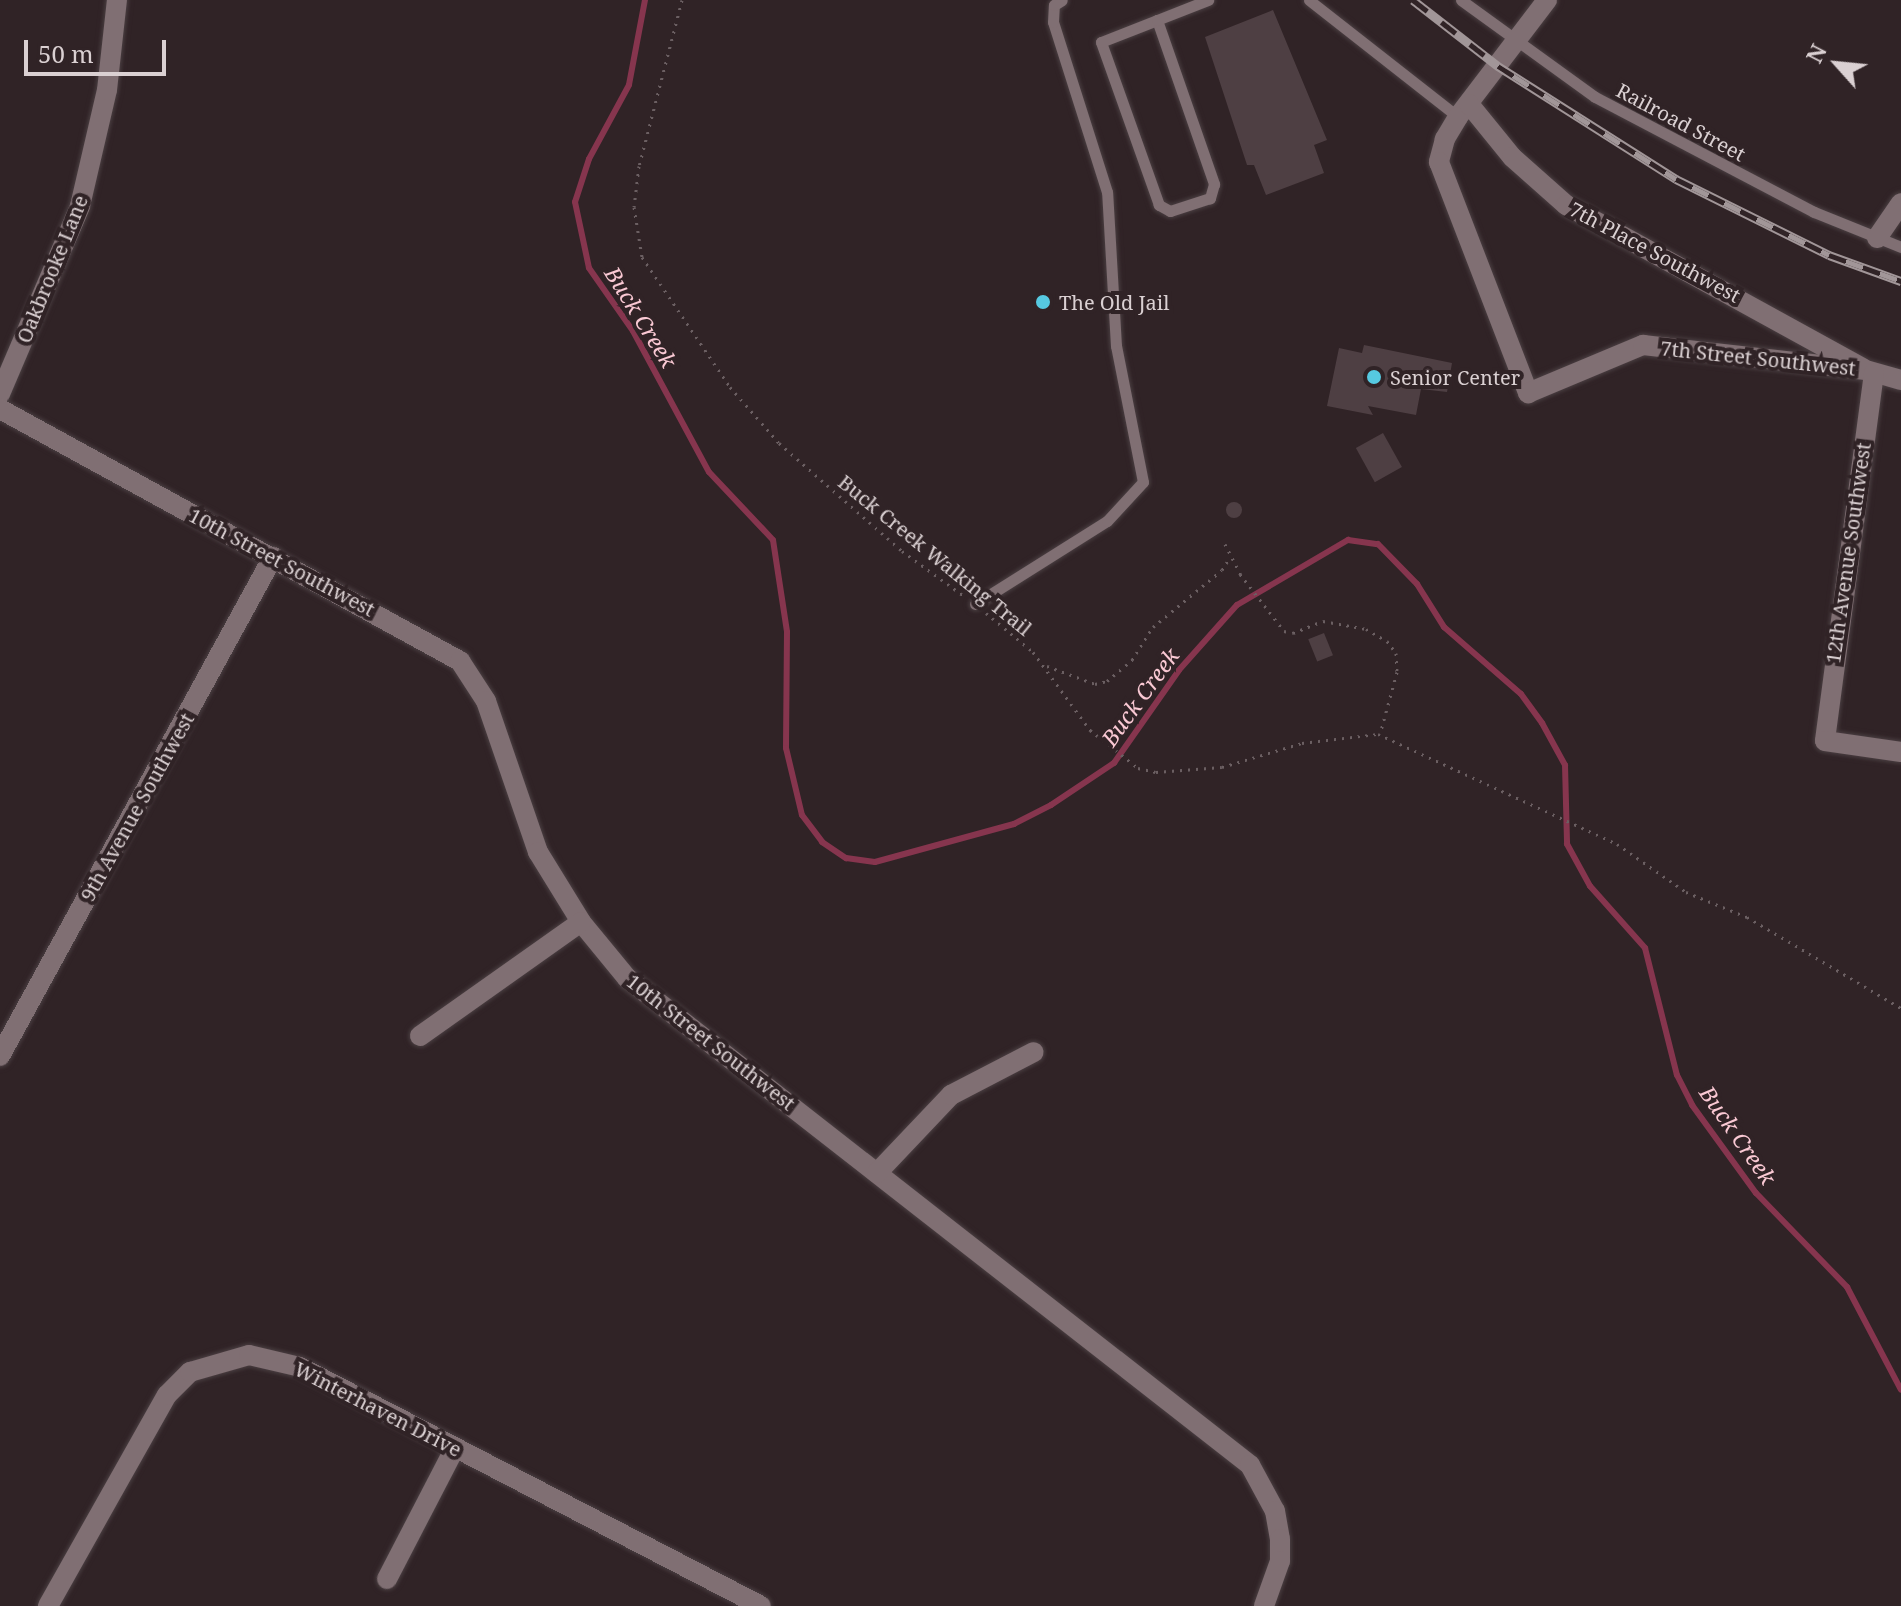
<!DOCTYPE html>
<html>
<head>
<meta charset="utf-8">
<style>
	body { margin:0 }
	#map { position:relative; width:1901px; height:1606px; overflow:hidden; background:#302326; font-family:"Noto Serif",serif }
	div>[style] { position:absolute }
	[style*='--x'] { left:calc(var(--x)*1px); top:calc(var(--y)*1px); width:calc(var(--w)*1px); rotate:calc(var(--a)*1deg) }
	.stream>* { height:6px; margin:-3px; padding:0 3px; transform-origin:3px; border-radius:3px; background:#86354e }
	.building>* { inset:0; background:#4e3f43; transform-origin:0 0 }
	.round { border-radius:50% }
	.path>* { height:3px; margin-top:-1.5px; transform-origin:0; background:repeating-linear-gradient(90deg,#6b5f62 0 2px,transparent 0 8px) }
	.roads { filter:drop-shadow(0 0 2px #4a3f42) drop-shadow(0 0 2px #4a3f42) }
	.lane>* { height:11px; margin:-5.5px; padding:0 5.5px; transform-origin:5.5px; border-radius:5.5px; background:#806f73 }
	.street>* { height:20px; margin:-10px; padding:0 10px; transform-origin:10px; border-radius:10px; background:#806f73 }
	.rail>* { height:9px; margin-top:-4.5px; transform-origin:0; background:repeating-linear-gradient(90deg,#302326 0 18px,#a19698 0 36px); box-sizing:border-box; border-block:2px solid #a19698 }
	.dots>* { width:22px; height:22px; translate:-50% -50%; box-sizing:border-box; border:4px solid #302326; border-radius:50% }
	span { translate:-50% -50%; white-space:nowrap; text-align:center; line-height:1.15; -webkit-text-stroke:8px #302326; paint-order:stroke }
	.street-label { font-size:20px; color:#dad0d2 }
	.poi-label { font-size:20px; color:#dad0d2 }
	.left { translate:0 -50%; text-align:left }
	.water-label { font-size:22px; color:#fac9d4; font-style:italic }
	.north { position:absolute; left:1797px; top:24px; width:80px; height:80px; -webkit-text-stroke:6px #302326; paint-order:stroke; rotate:297deg; font-size:22px; font-weight:700; line-height:32px; text-align:center; color:#dad0d2 }
	.north::after { content:''; display:block; margin:auto; width:28px; height:36px; background:#dad0d2; clip-path:polygon(50% 0,100% 100%,50% 72%,0 100%) }
	.scale { position:absolute; left:24px; top:40px; width:142px; height:36px; box-sizing:border-box; border:4px solid #dad0d2; border-top:0; padding-left:10px; font-size:24px; line-height:28px; white-space:nowrap; color:#dad0d2; -webkit-text-stroke:6px #302326; paint-order:stroke }
</style>
</head>
<body>
<div id="map">
	<div class="stream">
		<i style="--x:645;--y:0;--w:86;--a:100.7"></i>
		<i style="--x:629;--y:85;--w:84;--a:118.4"></i>
		<i style="--x:589;--y:159;--w:45;--a:108"></i>
		<i style="--x:575;--y:202;--w:67;--a:78"></i>
		<i style="--x:589;--y:268;--w:77;--a:55.1"></i>
		<i style="--x:633;--y:331;--w:160;--a:61.7"></i>
		<i style="--x:709;--y:472;--w:93;--a:46.7"></i>
		<i style="--x:773;--y:540;--w:93;--a:81.3"></i>
		<i style="--x:787;--y:632;--w:116;--a:90.5"></i>
		<i style="--x:786;--y:748;--w:69;--a:76.6"></i>
		<i style="--x:802;--y:815;--w:34;--a:53"></i>
		<i style="--x:822;--y:842;--w:29;--a:34"></i>
		<i style="--x:846;--y:858;--w:29;--a:8"></i>
		<i style="--x:875;--y:862;--w:144;--a:-15.3"></i>
		<i style="--x:1014;--y:824;--w:42;--a:-27.2"></i>
		<i style="--x:1051;--y:805;--w:76;--a:-33.7"></i>
		<i style="--x:1114;--y:763;--w:113;--a:-55"></i>
		<i style="--x:1179;--y:670;--w:87;--a:-48.3"></i>
		<i style="--x:1237;--y:605;--w:129;--a:-30.4"></i>
		<i style="--x:1348;--y:540;--w:30;--a:8"></i>
		<i style="--x:1378;--y:544;--w:56;--a:45.7"></i>
		<i style="--x:1417;--y:584;--w:51;--a:57.9"></i>
		<i style="--x:1444;--y:627;--w:102;--a:41"></i>
		<i style="--x:1521;--y:694;--w:36;--a:54"></i>
		<i style="--x:1542;--y:723;--w:48;--a:61.3"></i>
		<i style="--x:1565;--y:765;--w:79;--a:88.5"></i>
		<i style="--x:1567;--y:844;--w:48;--a:61.3"></i>
		<i style="--x:1590;--y:886;--w:83;--a:48.4"></i>
		<i style="--x:1645;--y:948;--w:131;--a:75.9"></i>
		<i style="--x:1677;--y:1075;--w:34;--a:63"></i>
		<i style="--x:1692;--y:1105;--w:109;--a:54"></i>
		<i style="--x:1756;--y:1193;--w:131;--a:45.9"></i>
		<i style="--x:1847;--y:1287;--w:116;--a:62.3"></i>
	</div>
	<div class="building">
		<i style="clip-path:polygon(1273px 10px,1327px 140px,1314px 145px,1324px 173px,1266px 195px,1254px 165px,1247px 165px,1205px 37px)"></i>
		<i style="clip-path:polygon(1364px 345px,1452px 363px,1447px 392px,1421px 389px,1416px 415px,1368px 406px,1373px 415px,1327px 406px,1339px 348px,1362px 353px)"></i>
		<i style="left:1383px;top:433px;width:39px;height:31px;rotate:61deg"></i>
		<i class="round" style="left:1226px;top:502px;width:16px;height:16px"></i>
		<i style="left:1324px;top:633px;width:24px;height:17px;rotate:68deg"></i>
	</div>
	<div class="path">
		<i style="--x:682;--y:0;--w:171;--a:104.5"></i>
		<i style="--x:639;--y:166;--w:41;--a:97"></i>
		<i style="--x:634;--y:207;--w:51;--a:80.9"></i>
		<i style="--x:642;--y:257;--w:157;--a:55.9"></i>
		<i style="--x:730;--y:387;--w:74;--a:48.8"></i>
		<i style="--x:779;--y:443;--w:164;--a:41.3"></i>
		<i style="--x:902;--y:551;--w:77;--a:36"></i>
		<i style="--x:1225;--y:544;--w:34;--a:63"></i>
		<i style="--x:1240;--y:574;--w:72;--a:52.3"></i>
		<i style="--x:1284;--y:631;--w:9;--a:13"></i>
		<i style="--x:1293;--y:633;--w:32;--a:-22"></i>
		<i style="--x:1323;--y:621;--w:44;--a:10.5"></i>
		<i style="--x:1366;--y:629;--w:24;--a:30"></i>
		<i style="--x:1387;--y:641;--w:15;--a:53"></i>
		<i style="--x:1396;--y:653;--w:19;--a:87"></i>
		<i style="--x:1397;--y:672;--w:64;--a:105.3"></i>
		<i style="--x:986;--y:613;--w:61;--a:39.7"></i>
		<i style="--x:1033;--y:652;--w:97;--a:53.8"></i>
		<i style="--x:1090;--y:730;--w:61;--a:38.4"></i>
		<i style="--x:1138;--y:768;--w:18;--a:13"></i>
		<i style="--x:1156;--y:772;--w:66;--a:-4.3"></i>
		<i style="--x:1222;--y:767;--w:84;--a:-16.7"></i>
		<i style="--x:1302;--y:743;--w:77;--a:-6.8"></i>
		<i style="--x:1378;--y:734;--w:263;--a:24.7"></i>
		<i style="--x:1617;--y:844;--w:84;--a:34.8"></i>
		<i style="--x:1686;--y:892;--w:66;--a:22.3"></i>
		<i style="--x:1747;--y:917;--w:179;--a:30.6"></i>
		<i style="--x:1047;--y:666;--w:51;--a:20.6"></i>
		<i style="--x:1095;--y:684;--w:12;--a:-14"></i>
		<i style="--x:1107;--y:681;--w:33;--a:-40"></i>
		<i style="--x:1132;--y:660;--w:39;--a:-58"></i>
		<i style="--x:1153;--y:627;--w:89;--a:-39.6"></i>
		<i style="--x:1222;--y:570;--w:15;--a:-58"></i>
	</div>
	<div class="roads">
		<div class="lane">
			<i style="--x:1309;--y:0;--w:189;--a:38.1"></i>
			<i style="--x:1461;--y:0;--w:165;--a:35.9"></i>
			<i style="--x:1595;--y:97;--w:247;--a:27.7"></i>
			<i style="--x:1814;--y:212;--w:94;--a:21.9"></i>
			<i style="--x:1157;--y:20;--w:174;--a:70.8"></i>
			<i style="--x:1214;--y:184;--w:15;--a:106"></i>
			<i style="--x:1210;--y:198;--w:42;--a:162"></i>
			<i style="--x:1170;--y:211;--w:13;--a:-151"></i>
			<i style="--x:1159;--y:205;--w:173;--a:-109.6"></i>
			<i style="--x:1101;--y:42;--w:60;--a:-21.4"></i>
			<i style="--x:1157;--y:20;--w:55;--a:-21.4"></i>
			<i style="--x:975;--y:604;--w:156;--a:-32.2"></i>
			<i style="--x:1107;--y:521;--w:53;--a:-47.3"></i>
			<i style="--x:1143;--y:482;--w:139;--a:-101.2"></i>
			<i style="--x:1116;--y:346;--w:154;--a:-93.3"></i>
			<i style="--x:1107;--y:192;--w:178;--a:-107.6"></i>
			<i style="--x:1053;--y:22;--w:17;--a:-87"></i>
			<i style="--x:1054;--y:5;--w:9;--a:-32"></i>
		</div>
		<div class="street">
			<i style="--x:1547;--y:0;--w:147;--a:127.3"></i>
			<i style="--x:1458;--y:117;--w:26;--a:121"></i>
			<i style="--x:1445;--y:139;--w:24;--a:105"></i>
			<i style="--x:1439;--y:162;--w:248;--a:68.9"></i>
			<i style="--x:1528;--y:393;--w:125;--a:-22.7"></i>
			<i style="--x:1643;--y:345;--w:224;--a:6.4"></i>
			<i style="--x:1866;--y:370;--w:36;--a:16"></i>
			<i style="--x:1469;--y:104;--w:68;--a:50.9"></i>
			<i style="--x:1512;--y:157;--w:72;--a:41.6"></i>
			<i style="--x:1566;--y:205;--w:339;--a:28.8"></i>
			<i style="--x:1877;--y:238;--w:42;--a:-55.6"></i>
			<i style="--x:1874;--y:373;--w:371;--a:97.6"></i>
			<i style="--x:1825;--y:741;--w:77;--a:8.2"></i>
			<i style="--x:0;--y:394;--w:204;--a:-66.9"></i>
			<i style="--x:80;--y:206;--w:119;--a:-76.9"></i>
			<i style="--x:107;--y:90;--w:91;--a:-83.7"></i>
			<i style="--x:0;--y:409;--w:525;--a:28.72"></i>
			<i style="--x:460;--y:661;--w:48;--a:57"></i>
			<i style="--x:486;--y:701;--w:160;--a:71"></i>
			<i style="--x:538;--y:852;--w:82;--a:58.4"></i>
			<i style="--x:581;--y:922;--w:72;--a:50.6"></i>
			<i style="--x:627;--y:978;--w:791;--a:38.01"></i>
			<i style="--x:1250;--y:1465;--w:52;--a:61.5"></i>
			<i style="--x:1275;--y:1511;--w:28;--a:80"></i>
			<i style="--x:1280;--y:1539;--w:22;--a:90"></i>
			<i style="--x:1280;--y:1561;--w:48;--a:109.6"></i>
			<i style="--x:420;--y:1036;--w:197;--a:-35.3"></i>
			<i style="--x:0;--y:1056;--w:569;--a:-61.32"></i>
			<i style="--x:877;--y:1173;--w:108;--a:-46.5"></i>
			<i style="--x:951;--y:1095;--w:93;--a:-27.4"></i>
			<i style="--x:387;--y:1579;--w:148;--a:-62.6"></i>
			<i style="--x:48;--y:1606;--w:242;--a:-60.6"></i>
			<i style="--x:167;--y:1395;--w:33;--a:-45"></i>
			<i style="--x:190;--y:1372;--w:61;--a:-16.1"></i>
			<i style="--x:249;--y:1355;--w:52;--a:13.2"></i>
			<i style="--x:300;--y:1367;--w:519;--a:27.4"></i>
		</div>
	</div>
	<div class="rail">
		<i style="--x:1413;--y:0;--w:108;--a:37.8"></i>
		<i style="--x:1498;--y:66;--w:211;--a:32.4"></i>
		<i style="--x:1676;--y:179;--w:171;--a:26.4"></i>
		<i style="--x:1829;--y:255;--w:77;--a:19.9"></i>
	</div>
	<div class="dots">
		<i style="left:1043px;top:302px;background:#56c9e1"></i>
		<i style="left:1374px;top:377px;background:#56c9e1"></i>
	</div>
	<div class="street-label">
		<span style="left:1681px;top:122px;rotate:28deg">Railroad Street</span>
		<span style="left:1655px;top:252px;rotate:28deg">7th Place Southwest</span>
		<span style="left:52px;top:269px;rotate:-68deg">Oakbrooke Lane</span>
		<span style="left:1758px;top:358px;rotate:6deg">7th Street Southwest</span>
		<span style="left:1848px;top:553px;rotate:-82deg">12th Avenue Southwest</span>
		<span style="left:935px;top:555px;rotate:39deg">Buck Creek Walking Trail</span>
		<span style="left:282px;top:562px;rotate:28deg">10th Street Southwest</span>
		<span style="left:137px;top:807px;rotate:-61deg">9th Avenue Southwest</span>
		<span style="left:711px;top:1042px;rotate:38deg">10th Street Southwest</span>
		<span style="left:378px;top:1409px;rotate:27deg">Winterhaven Drive</span>
	</div>
	<div class="poi-label">
		<span class="left" style="left:1059px;top:302px">The Old Jail</span>
		<span class="left" style="left:1390px;top:377px">Senior Center</span>
	</div>
	<div class="water-label">
		<span style="left:641px;top:317px;rotate:58deg">Buck Creek</span>
		<span style="left:1140px;top:697px;rotate:-54deg">Buck Creek</span>
		<span style="left:1738px;top:1135px;rotate:55deg">Buck Creek</span>
	</div>
	<div class="north">N</div>
	<div class="scale">50 m</div>
</div>
</body>
</html>
